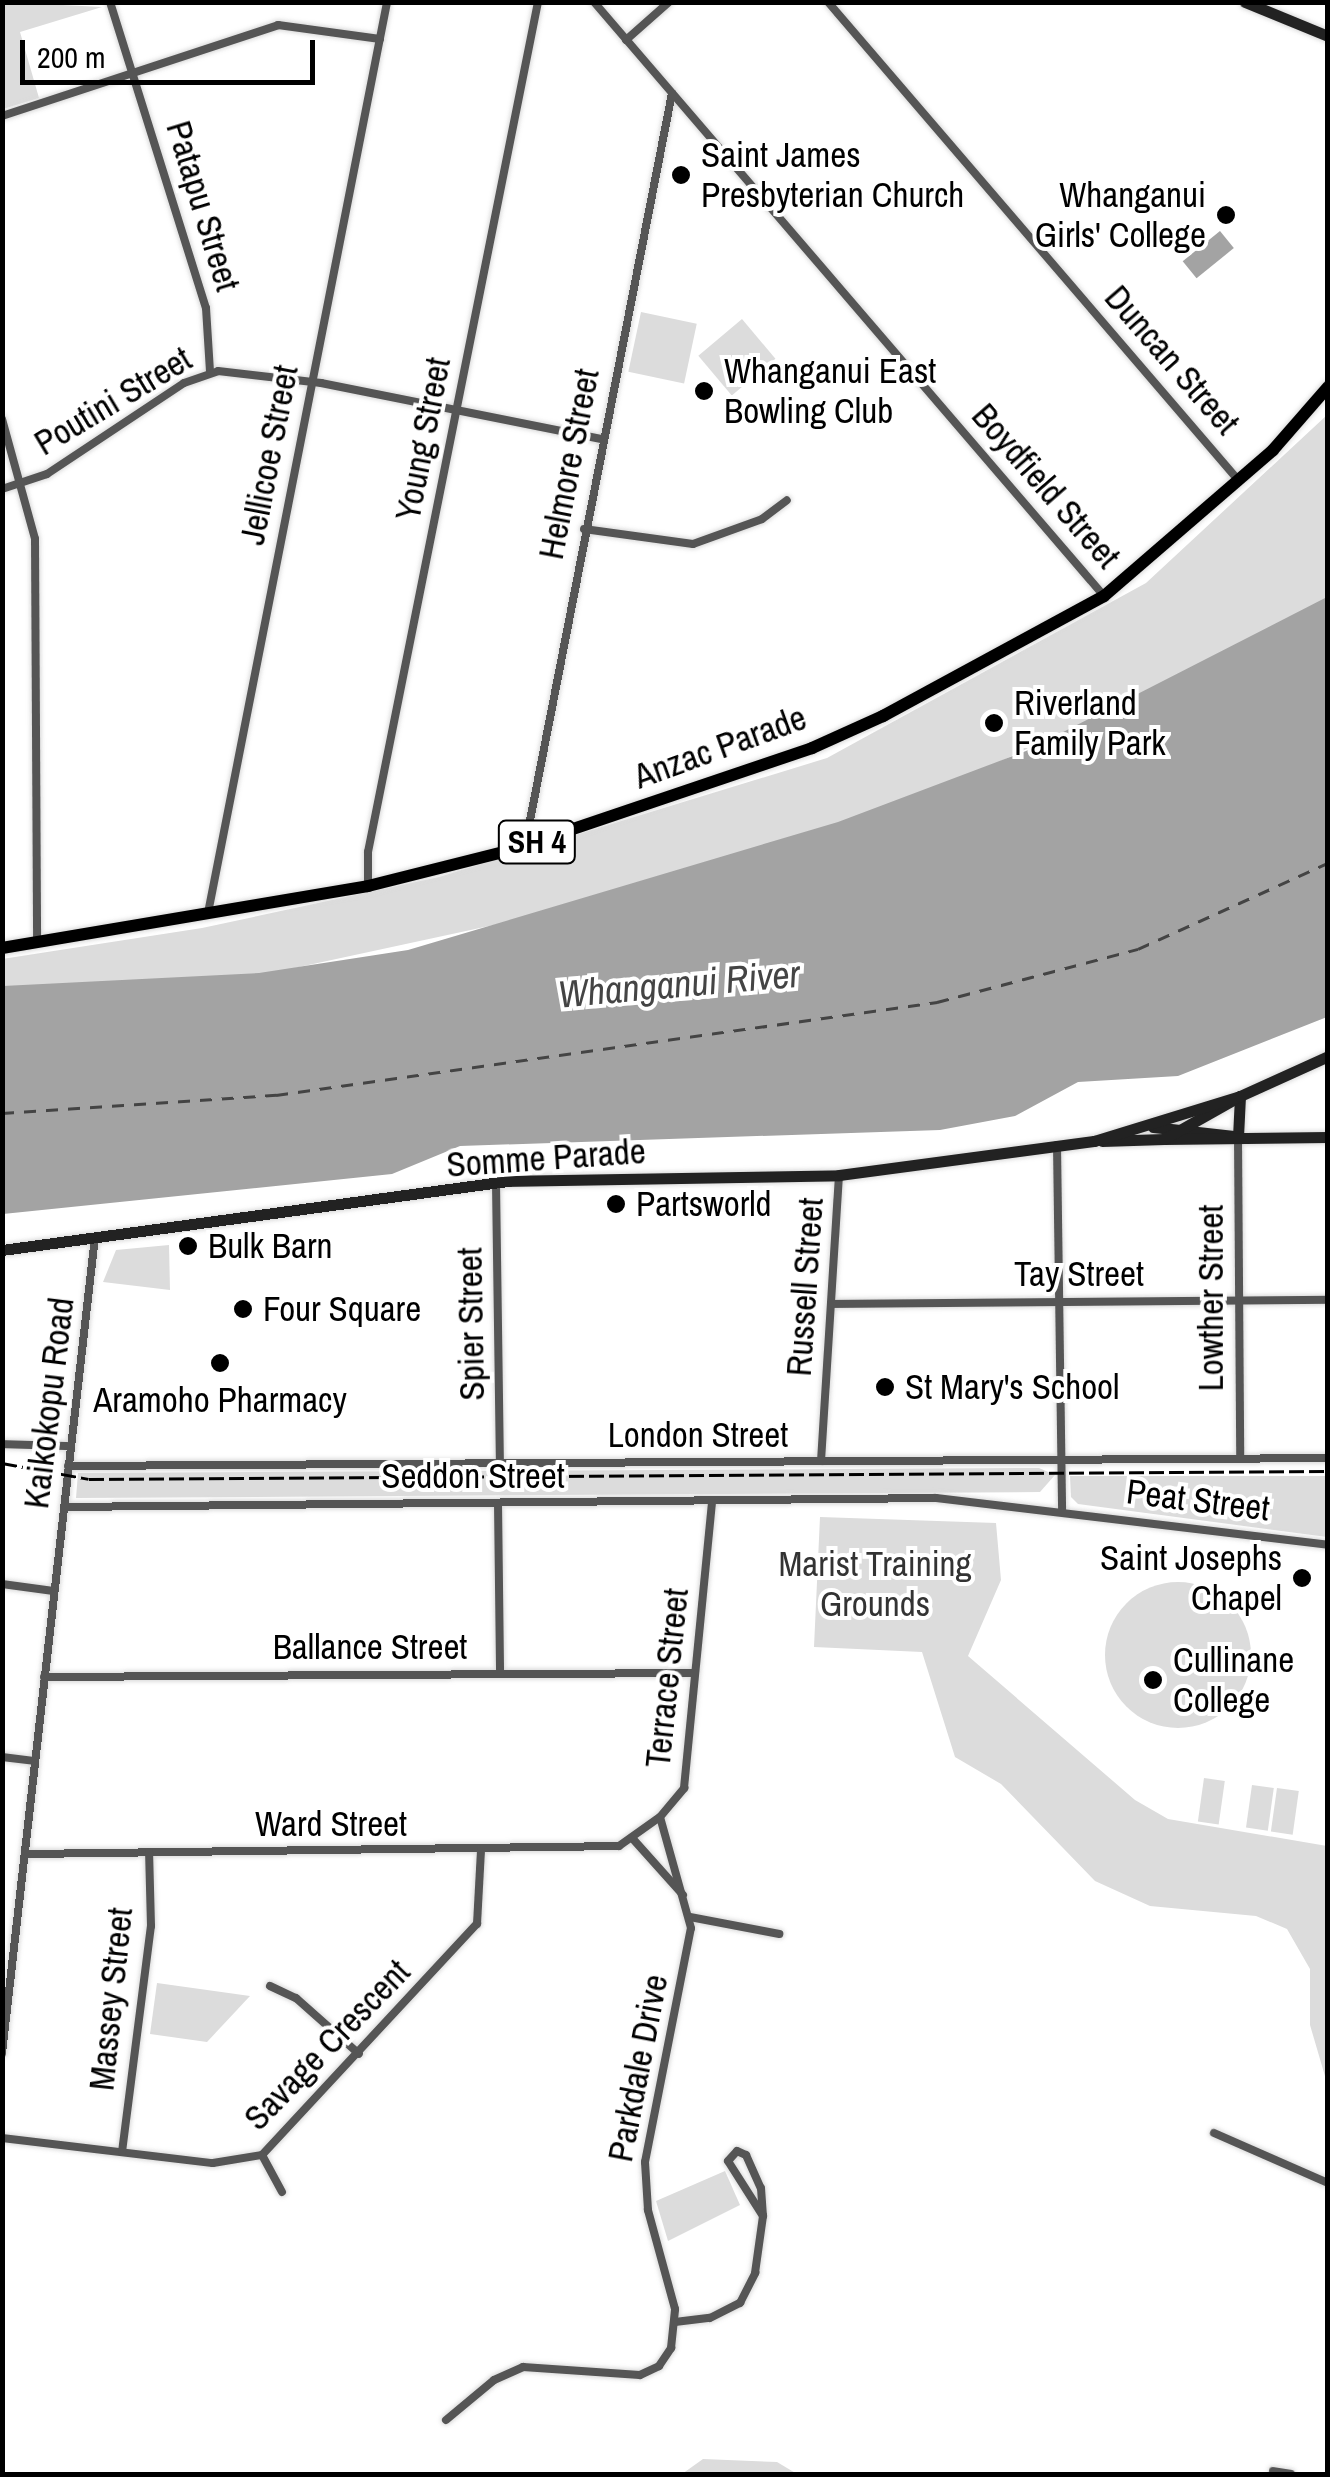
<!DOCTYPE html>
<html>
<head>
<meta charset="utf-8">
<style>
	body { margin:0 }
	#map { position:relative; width:1330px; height:2477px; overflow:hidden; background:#fff; font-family:"Archivo Narrow",sans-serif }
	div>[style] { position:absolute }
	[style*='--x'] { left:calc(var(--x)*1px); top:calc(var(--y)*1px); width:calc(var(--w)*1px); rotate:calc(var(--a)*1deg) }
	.green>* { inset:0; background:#dcdcdc; transform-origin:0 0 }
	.round { border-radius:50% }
	.water>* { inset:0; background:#a3a3a3; transform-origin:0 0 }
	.ferry>* { height:2.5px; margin-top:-1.25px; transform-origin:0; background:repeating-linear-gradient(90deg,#444 0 12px,transparent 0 22px) }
	.roads { filter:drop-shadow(0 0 2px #dbdbdb) drop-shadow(0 0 2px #dbdbdb) }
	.street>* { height:8px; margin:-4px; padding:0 4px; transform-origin:4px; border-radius:4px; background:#555 }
	.secondary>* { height:11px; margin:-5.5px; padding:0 5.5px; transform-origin:5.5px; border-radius:5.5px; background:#222 }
	.primary>* { height:12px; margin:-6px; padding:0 6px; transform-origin:6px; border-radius:6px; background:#000 }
	.rail>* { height:2.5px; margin-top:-1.25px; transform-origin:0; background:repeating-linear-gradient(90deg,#000 0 15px,transparent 0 20px) }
	.dots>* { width:28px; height:28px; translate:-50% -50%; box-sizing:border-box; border:5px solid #fff; border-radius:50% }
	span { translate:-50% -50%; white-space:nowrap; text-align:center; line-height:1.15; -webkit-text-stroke:8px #fff; paint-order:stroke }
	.shield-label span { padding:2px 8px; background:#fff; border:2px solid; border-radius:8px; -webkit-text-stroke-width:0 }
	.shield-label { font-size:32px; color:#000; font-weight:700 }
	.poi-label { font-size:35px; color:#000 }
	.left { translate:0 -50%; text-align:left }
	.right { translate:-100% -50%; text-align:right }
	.street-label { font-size:35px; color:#000 }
	.park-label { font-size:35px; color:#333 }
	.water-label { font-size:38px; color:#444; font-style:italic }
	.frame { position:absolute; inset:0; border:5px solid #000; pointer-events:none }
	.scale { position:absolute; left:20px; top:40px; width:295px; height:45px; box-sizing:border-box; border:5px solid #000; border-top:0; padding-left:12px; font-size:30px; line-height:35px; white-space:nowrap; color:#000; -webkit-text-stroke:8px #fff; paint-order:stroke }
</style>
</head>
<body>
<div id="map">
	<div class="green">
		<i style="clip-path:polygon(3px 2px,102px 7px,20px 32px,39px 98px,3px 109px)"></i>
		<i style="left:641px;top:312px;width:57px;height:61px;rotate:12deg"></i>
		<i style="left:742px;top:319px;width:52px;height:57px;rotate:50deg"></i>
		<i style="clip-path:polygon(1327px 415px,1327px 603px,1150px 702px,1037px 744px,933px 793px,591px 904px,230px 982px,3px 991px,2px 959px,202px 928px,439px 877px,827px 758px,1146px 583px)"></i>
		<i style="clip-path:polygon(169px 1245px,170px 1290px,103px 1282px,116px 1250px)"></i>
		<i style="clip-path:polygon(1039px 1468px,1055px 1475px,1040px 1492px,76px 1498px,78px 1473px)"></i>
		<i style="clip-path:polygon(1070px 1476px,1327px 1476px,1327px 1537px,1078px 1504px,1071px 1497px)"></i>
		<i style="clip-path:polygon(820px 1517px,996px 1523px,1001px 1580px,968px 1656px,1135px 1800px,1168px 1819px,1327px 1846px,1327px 2083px,1310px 2025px,1310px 1969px,1287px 1929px,1256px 1916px,1150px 1906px,1095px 1881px,1001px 1784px,955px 1757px,922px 1652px,814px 1647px)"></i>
		<i class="round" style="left:1105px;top:1582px;width:146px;height:146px"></i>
		<i style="left:1204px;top:1778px;width:21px;height:44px;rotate:8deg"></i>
		<i style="left:1252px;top:1785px;width:22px;height:43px;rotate:8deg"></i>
		<i style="left:1277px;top:1788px;width:22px;height:44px;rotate:8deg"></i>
		<i style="clip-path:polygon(157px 1983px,250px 1996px,207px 2042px,150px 2034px)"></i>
		<i style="clip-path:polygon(725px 2171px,740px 2205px,668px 2241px,656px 2201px)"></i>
		<i style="clip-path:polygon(703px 2459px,777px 2462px,797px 2474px,682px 2474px)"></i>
	</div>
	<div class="water">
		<i style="left:1220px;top:231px;width:22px;height:48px;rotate:51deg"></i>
		<i style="clip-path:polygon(1327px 597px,1327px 1017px,1178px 1076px,1078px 1082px,1015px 1116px,940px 1130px,460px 1146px,392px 1174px,3px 1214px,3px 986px,259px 973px,408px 950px,838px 822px,1026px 751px)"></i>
	</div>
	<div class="ferry">
		<i style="--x:2;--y:1113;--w:275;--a:-3.8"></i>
		<i style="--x:276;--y:1095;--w:668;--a:-8.01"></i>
		<i style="--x:937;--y:1002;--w:208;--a:-14.8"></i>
		<i style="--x:1138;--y:949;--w:209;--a:-24.4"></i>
	</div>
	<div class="roads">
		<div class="street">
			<i style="--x:110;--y:2;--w:321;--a:72.6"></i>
			<i style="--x:206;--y:308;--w:64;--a:86.4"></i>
			<i style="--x:594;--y:2;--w:783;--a:49.35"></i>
			<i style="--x:828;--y:2;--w:631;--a:49.37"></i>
			<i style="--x:626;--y:40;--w:57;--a:-41.5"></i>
			<i style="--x:2;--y:116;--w:291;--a:-18.2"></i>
			<i style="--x:278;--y:25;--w:103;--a:7.8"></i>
			<i style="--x:2;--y:419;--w:124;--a:74.6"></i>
			<i style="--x:35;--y:539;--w:402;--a:89.7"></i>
			<i style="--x:2;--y:489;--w:47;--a:-18.4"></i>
			<i style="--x:47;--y:474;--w:164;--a:-33.6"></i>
			<i style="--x:184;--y:383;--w:36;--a:-19"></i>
			<i style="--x:218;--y:371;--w:104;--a:6.6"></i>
			<i style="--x:321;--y:383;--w:287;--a:11.3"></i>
			<i style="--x:584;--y:529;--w:110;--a:7.8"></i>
			<i style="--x:693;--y:544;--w:73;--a:-19.9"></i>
			<i style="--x:762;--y:519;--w:31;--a:-37"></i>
			<i style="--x:525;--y:846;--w:767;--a:-78.95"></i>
			<i style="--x:368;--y:886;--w:34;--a:-90"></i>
			<i style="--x:368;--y:852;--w:867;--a:-78.69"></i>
			<i style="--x:208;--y:913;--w:928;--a:-78.88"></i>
			<i style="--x:1238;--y:1137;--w:321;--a:89.6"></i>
			<i style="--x:1057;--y:1145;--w:366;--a:89.2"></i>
			<i style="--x:496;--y:1183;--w:281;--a:89.2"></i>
			<i style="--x:831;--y:1304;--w:497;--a:-0.5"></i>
			<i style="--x:2;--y:1444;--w:68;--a:1.7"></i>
			<i style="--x:821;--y:1461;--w:287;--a:-86.4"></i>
			<i style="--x:68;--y:1466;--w:1260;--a:-0.36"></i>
			<i style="--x:498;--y:1503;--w:171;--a:89.3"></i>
			<i style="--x:64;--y:1507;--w:872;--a:-0.59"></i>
			<i style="--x:936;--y:1498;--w:395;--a:6.8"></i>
			<i style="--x:2;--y:1584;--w:52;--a:7.7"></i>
			<i style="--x:44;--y:1677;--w:651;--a:-0.35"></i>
			<i style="--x:2;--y:1757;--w:32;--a:7"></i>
			<i style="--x:633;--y:1839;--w:75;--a:48.2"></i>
			<i style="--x:27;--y:1854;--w:592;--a:-0.77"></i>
			<i style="--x:619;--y:1846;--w:50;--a:-35.3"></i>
			<i style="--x:660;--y:1817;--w:38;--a:-50"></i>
			<i style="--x:684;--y:1788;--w:288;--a:-84.4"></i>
			<i style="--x:690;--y:1917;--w:91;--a:10.8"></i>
			<i style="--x:270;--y:1986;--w:29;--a:25"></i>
			<i style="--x:296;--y:1998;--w:84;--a:41.6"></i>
			<i style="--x:2;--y:2053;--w:821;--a:-83.5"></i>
			<i style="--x:1214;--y:2133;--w:124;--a:23.7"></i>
			<i style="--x:2;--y:2138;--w:212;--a:6.8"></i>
			<i style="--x:213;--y:2163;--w:50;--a:-9.3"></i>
			<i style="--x:262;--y:2155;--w:316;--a:-47.1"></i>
			<i style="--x:477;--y:1924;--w:74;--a:-86.9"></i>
			<i style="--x:737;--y:2151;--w:10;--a:24"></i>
			<i style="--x:746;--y:2155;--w:36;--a:66"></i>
			<i style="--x:761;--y:2188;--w:28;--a:86"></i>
			<i style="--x:763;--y:2216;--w:65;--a:-122.5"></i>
			<i style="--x:728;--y:2161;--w:13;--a:-48"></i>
			<i style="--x:122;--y:2152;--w:228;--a:-82.7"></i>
			<i style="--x:151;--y:1926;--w:74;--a:-91.5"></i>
			<i style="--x:262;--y:2155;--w:42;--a:61.6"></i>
			<i style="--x:675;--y:2322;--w:35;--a:-7"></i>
			<i style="--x:710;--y:2318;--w:34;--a:-27"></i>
			<i style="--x:740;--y:2303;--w:34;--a:-63"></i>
			<i style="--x:755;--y:2273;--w:58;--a:-82"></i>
			<i style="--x:446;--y:2420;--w:62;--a:-39.8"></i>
			<i style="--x:494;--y:2380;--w:32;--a:-24"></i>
			<i style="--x:523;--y:2367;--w:117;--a:3.9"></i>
			<i style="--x:640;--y:2375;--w:21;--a:-25"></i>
			<i style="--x:659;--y:2366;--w:22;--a:-56"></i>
			<i style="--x:671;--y:2348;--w:39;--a:-84"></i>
			<i style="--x:675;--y:2309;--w:103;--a:-105.3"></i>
			<i style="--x:648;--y:2210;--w:48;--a:-93.6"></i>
			<i style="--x:645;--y:2162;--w:238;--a:-78.9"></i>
			<i style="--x:691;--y:1928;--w:115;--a:-105.6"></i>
			<i style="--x:1273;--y:2471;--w:18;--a:9"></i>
		</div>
		<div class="secondary">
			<i style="--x:1245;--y:2;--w:90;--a:22.3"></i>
			<i style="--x:1153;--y:1127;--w:81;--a:6.3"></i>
			<i style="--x:1238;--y:1137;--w:41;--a:-87.2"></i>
			<i style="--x:1164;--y:1139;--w:164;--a:-0.7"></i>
			<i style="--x:1102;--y:1141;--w:62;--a:-1.8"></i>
			<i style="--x:1164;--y:1139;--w:87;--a:-29.5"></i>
			<i style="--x:2;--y:1250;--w:511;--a:-7.77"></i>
			<i style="--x:508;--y:1181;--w:331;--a:-1"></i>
			<i style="--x:839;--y:1175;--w:257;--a:-7.6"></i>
			<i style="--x:1094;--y:1141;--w:153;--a:-17.1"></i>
			<i style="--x:1240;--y:1096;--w:97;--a:-24.4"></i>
		</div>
		<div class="primary">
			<i style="--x:2;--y:948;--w:371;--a:-9.6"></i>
			<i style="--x:368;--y:886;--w:147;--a:-14.1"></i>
			<i style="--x:511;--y:850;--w:318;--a:-18.7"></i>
			<i style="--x:812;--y:748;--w:78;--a:-24.3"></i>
			<i style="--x:883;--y:716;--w:251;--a:-28.5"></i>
			<i style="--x:1104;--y:596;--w:223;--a:-40.8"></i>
			<i style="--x:1273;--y:450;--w:84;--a:-48.9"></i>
		</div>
	</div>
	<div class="rail">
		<i style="--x:2;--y:1463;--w:88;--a:10.4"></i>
		<i style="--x:89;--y:1479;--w:1239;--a:-0.37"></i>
	</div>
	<div class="dots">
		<i style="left:681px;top:175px;background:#000"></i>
		<i style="left:1226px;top:215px;background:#000"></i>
		<i style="left:704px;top:391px;background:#000"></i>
		<i style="left:994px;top:723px;background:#000"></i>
		<i style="left:616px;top:1204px;background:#000"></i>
		<i style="left:188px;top:1246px;background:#000"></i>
		<i style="left:243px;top:1309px;background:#000"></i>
		<i style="left:220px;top:1363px;background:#000"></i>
		<i style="left:885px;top:1387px;background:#000"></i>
		<i style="left:1302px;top:1578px;background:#000"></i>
		<i style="left:1153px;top:1680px;background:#000"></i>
	</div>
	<div class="shield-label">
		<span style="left:537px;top:842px">SH 4</span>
	</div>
	<div class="poi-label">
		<span class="left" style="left:701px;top:175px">Saint James<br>Presbyterian Church</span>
		<span class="right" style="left:1206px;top:215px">Whanganui<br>Girls' College</span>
		<span class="left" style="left:724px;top:391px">Whanganui East<br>Bowling Club</span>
		<span class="left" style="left:1014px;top:723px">Riverland<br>Family Park</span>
		<span class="left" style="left:636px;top:1204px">Partsworld</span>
		<span class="left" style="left:208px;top:1246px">Bulk Barn</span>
		<span class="left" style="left:263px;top:1309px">Four Square</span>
		<span class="left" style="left:905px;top:1387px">St Mary's School</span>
		<span style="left:220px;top:1400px">Aramoho Pharmacy</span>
		<span class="right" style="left:1282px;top:1578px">Saint Josephs<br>Chapel</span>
		<span class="left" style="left:1173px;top:1680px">Cullinane<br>College</span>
	</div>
	<div class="street-label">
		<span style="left:203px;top:206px;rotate:73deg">Patapu Street</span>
		<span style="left:1172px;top:360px;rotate:49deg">Duncan Street</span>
		<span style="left:113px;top:401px;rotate:-31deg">Poutini Street</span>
		<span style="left:423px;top:439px;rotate:-79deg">Young Street</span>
		<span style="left:269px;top:455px;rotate:-79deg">Jellicoe Street</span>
		<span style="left:569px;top:464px;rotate:-79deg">Helmore Street</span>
		<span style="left:1046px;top:486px;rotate:49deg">Boydfield Street</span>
		<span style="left:720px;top:747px;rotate:-20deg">Anzac Parade</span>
		<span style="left:546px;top:1158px;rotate:-4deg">Somme Parade</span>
		<span style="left:1079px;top:1274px">Tay Street</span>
		<span style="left:805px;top:1287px;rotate:-86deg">Russell Street</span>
		<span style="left:1211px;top:1298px;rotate:-90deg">Lowther Street</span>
		<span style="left:471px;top:1324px;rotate:-91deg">Spier Street</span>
		<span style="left:49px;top:1403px;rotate:-83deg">Kaikokopu Road</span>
		<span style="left:698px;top:1435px">London Street</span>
		<span style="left:473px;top:1476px">Seddon Street</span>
		<span style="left:1198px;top:1500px;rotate:7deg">Peat Street</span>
		<span style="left:370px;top:1647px">Ballance Street</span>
		<span style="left:667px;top:1678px;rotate:-84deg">Terrace Street</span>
		<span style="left:331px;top:1824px">Ward Street</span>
		<span style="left:111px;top:1999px;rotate:-84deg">Massey Street</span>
		<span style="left:327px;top:2045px;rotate:-46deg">Savage Crescent</span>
		<span style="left:638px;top:2068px;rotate:-79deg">Parkdale Drive</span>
	</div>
	<div class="park-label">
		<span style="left:875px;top:1584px">Marist Training<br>Grounds</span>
	</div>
	<div class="water-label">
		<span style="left:679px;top:984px;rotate:-5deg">Whanganui River</span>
	</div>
	<div class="frame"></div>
	<div class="scale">200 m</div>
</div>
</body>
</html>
